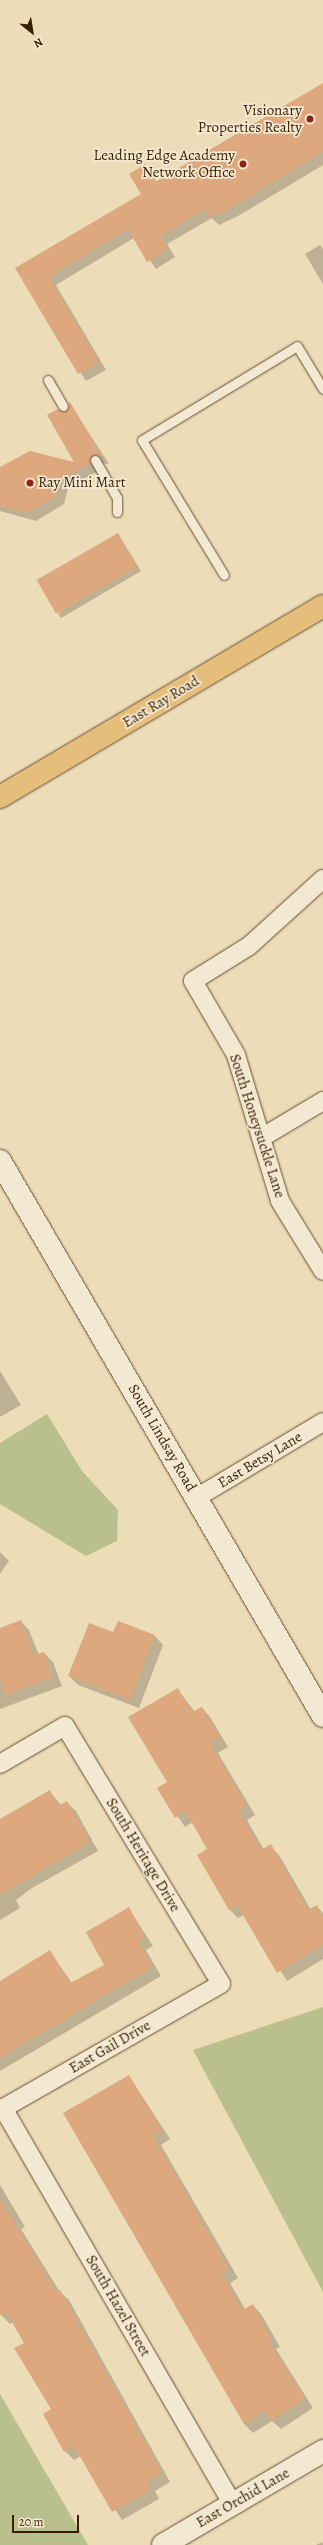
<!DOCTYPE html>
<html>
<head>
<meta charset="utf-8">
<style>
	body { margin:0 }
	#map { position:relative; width:323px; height:2545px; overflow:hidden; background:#eddcb8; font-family:Alegreya,serif }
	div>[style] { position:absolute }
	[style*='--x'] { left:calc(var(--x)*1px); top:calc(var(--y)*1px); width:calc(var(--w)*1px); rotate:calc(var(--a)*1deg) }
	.green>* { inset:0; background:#b9c08e }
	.shadow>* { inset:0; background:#0003 }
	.building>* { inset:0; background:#dda87d; transform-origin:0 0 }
	.roads { filter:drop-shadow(0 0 1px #654e30) drop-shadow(0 0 1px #654e30) }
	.service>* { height:9px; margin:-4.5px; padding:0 4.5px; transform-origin:4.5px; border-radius:4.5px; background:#f3e8d1 }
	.minor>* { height:18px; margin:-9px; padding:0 9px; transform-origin:9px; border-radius:9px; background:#f3e8d1 }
	.tertiary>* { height:22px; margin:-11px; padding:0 11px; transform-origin:11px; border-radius:11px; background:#f3e8d1 }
	.secondary>* { height:22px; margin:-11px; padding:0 11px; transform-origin:11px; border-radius:11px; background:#f3e8d1 }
	.primary>* { height:22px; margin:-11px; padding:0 11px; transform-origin:11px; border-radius:11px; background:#e6be7c }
	.dots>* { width:11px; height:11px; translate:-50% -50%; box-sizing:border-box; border:2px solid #f3e8d1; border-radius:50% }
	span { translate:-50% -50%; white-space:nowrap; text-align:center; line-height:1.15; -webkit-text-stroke:3.5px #f3e8d1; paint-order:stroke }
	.poi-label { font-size:15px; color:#381e02 }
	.right { translate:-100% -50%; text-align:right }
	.left { translate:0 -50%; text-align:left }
	.street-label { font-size:15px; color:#381e02 }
	.north { position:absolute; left:12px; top:12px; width:40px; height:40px; -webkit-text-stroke:3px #f3e8d1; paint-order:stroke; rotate:150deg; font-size:11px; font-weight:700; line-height:16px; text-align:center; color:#381e02 }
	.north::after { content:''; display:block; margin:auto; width:14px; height:18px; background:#381e02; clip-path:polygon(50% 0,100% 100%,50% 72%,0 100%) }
	.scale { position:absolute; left:12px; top:2515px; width:67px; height:18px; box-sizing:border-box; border:2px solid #381e02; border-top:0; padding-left:5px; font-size:12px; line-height:14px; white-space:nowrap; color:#381e02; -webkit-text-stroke:3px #f3e8d1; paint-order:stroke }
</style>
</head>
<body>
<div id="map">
	<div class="green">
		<i style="clip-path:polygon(47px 1414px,82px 1471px,118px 1510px,117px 1541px,86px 1556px,0 1504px,0 1443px)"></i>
		<i style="clip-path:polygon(323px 2007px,323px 2292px,193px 2050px)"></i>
		<i style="clip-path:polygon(0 2394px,88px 2545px,0 2545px)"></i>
	</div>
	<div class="shadow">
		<i style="clip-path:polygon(323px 84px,323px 165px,238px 216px,219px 225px,212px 218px,167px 244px,175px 257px,156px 269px,134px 238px,56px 285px,106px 370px,86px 381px,16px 269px,142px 194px,145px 166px,157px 182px)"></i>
		<i style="clip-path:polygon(320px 245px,323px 249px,323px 284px,305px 254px)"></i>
		<i style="clip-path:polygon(70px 404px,109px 464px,100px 463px,98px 471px,68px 488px,64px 504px,36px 521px,0 511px,0 474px,76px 464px,67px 412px)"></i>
		<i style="clip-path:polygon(118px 534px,141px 571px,61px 618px,58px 614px)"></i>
		<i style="clip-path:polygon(0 1371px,21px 1405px,0 1417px)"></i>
		<i style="clip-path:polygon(0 1552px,9px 1561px,0 1574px)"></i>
		<i style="clip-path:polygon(21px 1621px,29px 1630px,39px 1655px,44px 1653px,53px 1662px,62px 1686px,0 1709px,0 1629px)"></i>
		<i style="clip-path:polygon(114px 1634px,155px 1636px,163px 1645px,139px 1708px,78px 1685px,69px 1676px)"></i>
		<i style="clip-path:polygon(178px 1690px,195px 1712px,202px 1708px,210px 1717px,228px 1747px,218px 1753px,255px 1815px,247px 1820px,264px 1850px,270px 1846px,279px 1855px,311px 1910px,317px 1907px,323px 1913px,323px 1959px,287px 1981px,244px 1915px,238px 1918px,229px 1909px,209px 1849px,193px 1822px,185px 1827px,158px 1788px,168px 1782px)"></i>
		<i style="clip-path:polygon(50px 1792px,61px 1805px,67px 1803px,76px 1811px,98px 1851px,32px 1888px,16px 1900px,20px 1908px,0 1920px,0 1820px)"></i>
		<i style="clip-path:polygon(129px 1909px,153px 1946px,146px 1950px,161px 1976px,0 2071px,0 1991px,50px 1952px,72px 1983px,106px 1965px)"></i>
		<i style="clip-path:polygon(129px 2076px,170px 2139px,161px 2145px,238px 2278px,230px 2283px,245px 2309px,253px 2305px,261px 2314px,280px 2347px,276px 2349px,313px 2408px,281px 2429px,272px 2421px,253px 2433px,244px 2424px)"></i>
		<i style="clip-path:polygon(0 2185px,25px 2227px,21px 2229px,60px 2292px,69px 2300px,170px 2482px,155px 2491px,159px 2499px,122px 2520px,81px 2456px,74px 2460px,65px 2451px,53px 2409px,25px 2344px,13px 2322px,10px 2324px,0 2314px)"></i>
		<i style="clip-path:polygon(322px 2542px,323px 2545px,316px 2545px)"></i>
	</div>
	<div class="building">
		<i style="clip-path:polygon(323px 83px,323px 152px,231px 208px,210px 218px,205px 209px,160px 236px,168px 249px,147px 262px,128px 229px,49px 277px,99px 362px,78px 374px,15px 268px,141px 194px,129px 174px,145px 164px,155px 182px)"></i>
		<i style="clip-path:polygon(70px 402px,102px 456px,92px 455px,90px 463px,60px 480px,56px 496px,28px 513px,0 506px,0 467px,30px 451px,74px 462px,47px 415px,58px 409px,66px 411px)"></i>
		<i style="left:118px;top:533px;width:39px;height:94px;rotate:60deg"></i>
		<i style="clip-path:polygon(21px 1620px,34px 1655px,44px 1652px,53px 1677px,6px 1695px,0 1679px,0 1628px)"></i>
		<i style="clip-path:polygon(118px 1621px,155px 1635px,130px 1700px,68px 1676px,89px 1623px,113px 1632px)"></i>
		<i style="clip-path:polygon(178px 1688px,192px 1712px,202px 1707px,220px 1737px,210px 1743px,247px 1806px,239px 1811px,261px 1850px,271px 1844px,308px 1910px,317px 1905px,323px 1916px,323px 1945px,277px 1973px,237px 1905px,229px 1910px,197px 1855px,207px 1849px,186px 1812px,175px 1818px,157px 1788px,167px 1782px,128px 1717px)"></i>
		<i style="clip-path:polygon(50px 1790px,58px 1806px,67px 1801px,90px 1842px,0 1895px,0 1819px)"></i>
		<i style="clip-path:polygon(129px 1907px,145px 1937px,138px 1940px,153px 1967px,0 2058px,0 1981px,50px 1950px,70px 1983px,104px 1965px,86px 1932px)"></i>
		<i style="clip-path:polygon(129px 2075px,162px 2130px,153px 2136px,229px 2269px,222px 2273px,242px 2310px,253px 2304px,271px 2338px,268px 2340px,305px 2399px,271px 2421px,265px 2411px,244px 2424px,63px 2113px)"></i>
		<i style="clip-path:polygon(0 2199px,57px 2292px,60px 2290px,162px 2473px,146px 2482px,151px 2490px,112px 2512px,74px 2446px,64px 2452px,43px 2414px,51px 2409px,14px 2348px,24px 2343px,6px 2312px,0 2315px)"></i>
	</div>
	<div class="roads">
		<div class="service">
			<i style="--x:48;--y:380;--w:30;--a:60"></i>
			<i style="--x:95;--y:460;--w:44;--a:59.9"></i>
			<i style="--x:117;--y:498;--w:14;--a:90"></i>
			<i style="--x:224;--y:575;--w:158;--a:-121.3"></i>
			<i style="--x:142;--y:440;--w:181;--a:-31.2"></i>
			<i style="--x:297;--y:346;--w:50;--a:58.8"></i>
		</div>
		<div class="minor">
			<i style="--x:323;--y:879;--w:100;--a:137.8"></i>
			<i style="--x:249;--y:946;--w:66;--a:148"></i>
			<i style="--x:193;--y:981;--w:86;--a:59.8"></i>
			<i style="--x:236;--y:1055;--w:152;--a:73.2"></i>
			<i style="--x:280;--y:1201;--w:82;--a:58.4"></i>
			<i style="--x:261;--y:1138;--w:72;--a:-30.8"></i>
			<i style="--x:196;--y:1498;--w:148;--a:-30.9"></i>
			<i style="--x:0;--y:1764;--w:75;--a:-30.3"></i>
			<i style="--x:65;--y:1726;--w:301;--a:58.8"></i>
			<i style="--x:221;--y:1984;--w:254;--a:150.3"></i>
			<i style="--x:3;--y:2108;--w:458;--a:59.9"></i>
		</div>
		<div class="tertiary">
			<i style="--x:163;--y:2545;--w:186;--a:-30.4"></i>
		</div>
		<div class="secondary">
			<i style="--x:0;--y:1161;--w:642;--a:59.8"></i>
		</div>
		<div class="primary">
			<i style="--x:0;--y:797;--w:375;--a:-30.6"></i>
		</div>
	</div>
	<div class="dots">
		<i style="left:310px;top:119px;background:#8f2418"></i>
		<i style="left:243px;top:164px;background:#8f2418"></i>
		<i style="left:30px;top:483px;background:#8f2418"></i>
	</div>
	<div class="poi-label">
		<span class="right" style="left:302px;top:119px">Visionary<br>Properties Realty</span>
		<span class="right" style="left:235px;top:164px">Leading Edge Academy<br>Network Office</span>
		<span class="left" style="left:38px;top:483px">Ray Mini Mart</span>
	</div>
	<div class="street-label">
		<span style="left:161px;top:702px;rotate:-31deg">East Ray Road</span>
		<span style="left:257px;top:1126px;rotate:72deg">South Honeysuckle Lane</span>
		<span style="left:162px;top:1438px;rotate:60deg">South Lindsay Road</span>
		<span style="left:260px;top:1460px;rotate:-31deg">East Betsy Lane</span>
		<span style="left:143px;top:1855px;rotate:59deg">South Heritage Drive</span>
		<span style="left:110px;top:2047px;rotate:-30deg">East Gail Drive</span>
		<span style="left:118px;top:2306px;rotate:60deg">South Hazel Street</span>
		<span style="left:243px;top:2498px;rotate:-30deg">East Orchid Lane</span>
	</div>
	<div class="north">N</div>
	<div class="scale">20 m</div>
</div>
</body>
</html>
